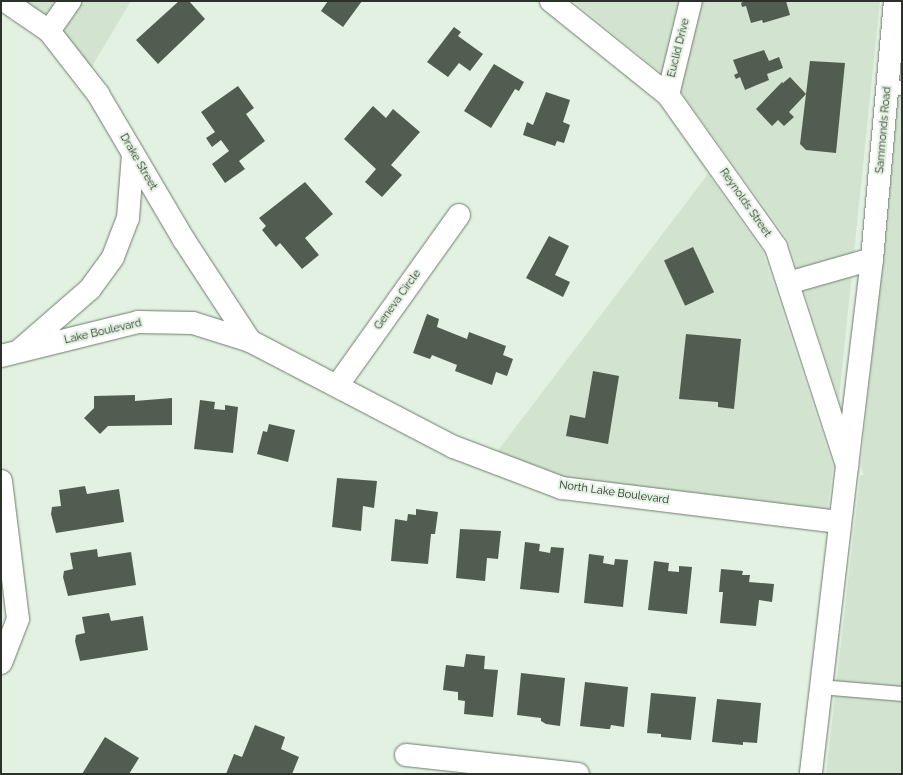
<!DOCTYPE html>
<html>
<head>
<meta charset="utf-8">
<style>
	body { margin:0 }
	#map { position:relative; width:903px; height:775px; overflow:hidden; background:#e2f1e1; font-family:Raleway,sans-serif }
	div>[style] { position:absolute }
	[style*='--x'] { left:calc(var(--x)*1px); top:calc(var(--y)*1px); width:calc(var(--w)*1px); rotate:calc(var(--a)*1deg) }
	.built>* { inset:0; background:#d2e4d0 }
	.building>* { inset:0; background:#515d50; transform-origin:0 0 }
	.roads { filter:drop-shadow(0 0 1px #6e7b6d) drop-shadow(0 0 1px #6e7b6d) }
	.service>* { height:14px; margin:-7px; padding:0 7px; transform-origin:7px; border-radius:7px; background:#fff }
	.minor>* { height:22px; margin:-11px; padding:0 11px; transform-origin:11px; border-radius:11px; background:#fff }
	.tertiary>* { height:22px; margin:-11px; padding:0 11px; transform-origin:11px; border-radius:11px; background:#fff }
	.secondary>* { height:22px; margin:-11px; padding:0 11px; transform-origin:11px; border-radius:11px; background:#fff }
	span { translate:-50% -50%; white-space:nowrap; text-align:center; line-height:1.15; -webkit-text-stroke:4px #e2f1e1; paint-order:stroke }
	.street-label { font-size:11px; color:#2c312b }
	.frame { position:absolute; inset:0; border:2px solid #2c312b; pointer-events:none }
</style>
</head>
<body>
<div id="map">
	<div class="built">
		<i style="clip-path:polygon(4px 1px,131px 1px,88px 73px)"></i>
		<i style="clip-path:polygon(573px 1px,880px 1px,839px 399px,788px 240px,677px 86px)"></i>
		<i style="clip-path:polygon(902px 57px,902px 774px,826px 774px,860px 476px,864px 475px,861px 465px)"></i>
		<i style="clip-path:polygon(708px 174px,763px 252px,833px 467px,826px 522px,487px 465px)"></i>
	</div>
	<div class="building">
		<i style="clip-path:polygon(179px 1px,189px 1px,205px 19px,158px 64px,136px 40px)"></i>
		<i style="clip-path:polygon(328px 1px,362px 1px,343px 27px,321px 11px)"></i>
		<i style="clip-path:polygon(745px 1px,786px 1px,790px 15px,763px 23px,762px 20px,751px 23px,746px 6px,742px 7px,741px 3px)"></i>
		<i style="clip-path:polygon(454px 27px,461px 32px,458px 36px,483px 54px,470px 71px,459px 63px,448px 77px,427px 62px)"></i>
		<i style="clip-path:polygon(764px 50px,769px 61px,779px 57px,783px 68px,767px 74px,769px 80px,745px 90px,740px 77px,736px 79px,734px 75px,738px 73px,733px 60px)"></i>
		<i style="clip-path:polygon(810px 61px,845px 63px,836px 153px,806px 150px,800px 144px)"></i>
		<i style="clip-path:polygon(494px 64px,524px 82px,519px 91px,515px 89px,491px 128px,464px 111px)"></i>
		<i style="clip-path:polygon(790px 77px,806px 94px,789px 112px,794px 117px,784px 126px,778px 120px,772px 126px,756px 109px,782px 82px,783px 83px)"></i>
		<i style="clip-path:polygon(238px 86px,254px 108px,246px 114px,265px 141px,239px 161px,245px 169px,225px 183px,212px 164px,229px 151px,221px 140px,212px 147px,206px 138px,215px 132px,201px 112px)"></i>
		<i style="clip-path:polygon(546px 92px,570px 100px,563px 122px,570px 125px,564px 143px,557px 141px,555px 146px,523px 135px,527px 122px,533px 125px)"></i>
		<i style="clip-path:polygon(373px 106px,386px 118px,393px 109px,420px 132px,391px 165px,402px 175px,382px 197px,365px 182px,376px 169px,344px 139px)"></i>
		<i style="clip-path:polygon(305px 182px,333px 214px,305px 238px,319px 255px,302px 269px,280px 243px,276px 247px,262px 230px,266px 226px,259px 218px)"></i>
		<i style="clip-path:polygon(549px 236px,569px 246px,555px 275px,570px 282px,563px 297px,526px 278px)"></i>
		<i style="left:693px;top:247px;width:50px;height:32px;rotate:65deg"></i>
		<i style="clip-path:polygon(427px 314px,439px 319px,437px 327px,467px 339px,469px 332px,506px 346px,503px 355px,513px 359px,507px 376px,496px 372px,492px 385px,455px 371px,457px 365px,432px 355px,430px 359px,413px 353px)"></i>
		<i style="clip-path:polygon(686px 334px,741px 339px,734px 409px,718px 407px,718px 402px,679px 399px)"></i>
		<i style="clip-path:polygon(593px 371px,619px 376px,608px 444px,566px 436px,570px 415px,585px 418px)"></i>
		<i style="clip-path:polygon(135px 395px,135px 401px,172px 398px,172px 425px,108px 426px,100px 434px,84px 418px,94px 408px,94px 396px)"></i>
		<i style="clip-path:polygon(200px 400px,215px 402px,214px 409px,225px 410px,225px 405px,238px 407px,233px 453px,194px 449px)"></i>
		<i style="clip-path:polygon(269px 424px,295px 430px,288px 462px,257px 454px,263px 431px,267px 432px)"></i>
		<i style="clip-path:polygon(337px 478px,377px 481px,374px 508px,363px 506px,361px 531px,332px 527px)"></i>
		<i style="clip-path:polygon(85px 486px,87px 494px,119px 489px,124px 522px,56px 533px,51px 514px,52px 507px,61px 506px,59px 490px)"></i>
		<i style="clip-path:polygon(416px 509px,438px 512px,435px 534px,431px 534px,428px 564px,391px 561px,395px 519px,407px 521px,408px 514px,416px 515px)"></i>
		<i style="clip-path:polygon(460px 529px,501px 531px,498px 559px,487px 558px,485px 581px,456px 578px)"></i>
		<i style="clip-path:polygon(525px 542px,540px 544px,539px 551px,550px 553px,551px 547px,564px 548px,559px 593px,520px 589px)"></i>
		<i style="clip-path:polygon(97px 549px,98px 557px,131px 552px,136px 585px,68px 596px,63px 577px,64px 571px,73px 569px,70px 553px)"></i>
		<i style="clip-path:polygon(589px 554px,604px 556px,603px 563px,614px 565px,615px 559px,628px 560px,623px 607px,584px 603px)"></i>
		<i style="clip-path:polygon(654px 561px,669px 563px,668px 571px,679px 572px,679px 566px,692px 567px,687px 614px,648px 610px)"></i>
		<i style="clip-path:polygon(721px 569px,743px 571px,742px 575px,750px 575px,749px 582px,774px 584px,772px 602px,759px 600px,756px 626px,720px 623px,723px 592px,719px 592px)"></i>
		<i style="clip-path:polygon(109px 613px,111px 621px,143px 616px,148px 650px,80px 661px,75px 641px,76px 635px,85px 633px,82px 617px)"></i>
		<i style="clip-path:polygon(466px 654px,485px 656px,484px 669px,498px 670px,493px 717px,464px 714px,465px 701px,458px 700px,458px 692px,443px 690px,446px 665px,464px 667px)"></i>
		<i style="clip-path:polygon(521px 673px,565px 678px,560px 726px,546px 724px,541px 721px,541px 718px,517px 715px)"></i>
		<i style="clip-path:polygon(585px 682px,628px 687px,624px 727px,611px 725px,610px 729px,607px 729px,580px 726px)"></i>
		<i style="clip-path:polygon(651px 693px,696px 697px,691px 740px,661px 737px,661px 734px,647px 733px)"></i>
		<i style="clip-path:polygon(717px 699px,761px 703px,757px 743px,743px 742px,743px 745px,712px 742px)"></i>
		<i style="clip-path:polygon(255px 725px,285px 737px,281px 749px,299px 757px,292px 774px,226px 774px,234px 754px,242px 757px)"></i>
		<i style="clip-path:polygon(105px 737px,139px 758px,129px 774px,82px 774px)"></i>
	</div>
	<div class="roads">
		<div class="service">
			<i style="--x:888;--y:87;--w:14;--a:4"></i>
			<i style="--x:821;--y:687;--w:81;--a:4.9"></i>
		</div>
		<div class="minor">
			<i style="--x:5;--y:1;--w:53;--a:34.3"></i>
			<i style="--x:49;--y:31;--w:80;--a:52.1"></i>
			<i style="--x:98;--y:94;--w:169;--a:59.5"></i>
			<i style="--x:184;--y:240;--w:121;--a:56.8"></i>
			<i style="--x:49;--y:31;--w:37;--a:-55"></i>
			<i style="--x:668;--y:95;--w:97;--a:-76.3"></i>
			<i style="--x:21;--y:349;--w:91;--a:-41"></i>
			<i style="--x:90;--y:289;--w:39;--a:-54"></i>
			<i style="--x:113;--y:257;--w:42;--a:-69"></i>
			<i style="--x:128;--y:218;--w:64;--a:-85.5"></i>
			<i style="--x:1;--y:356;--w:141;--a:-13.9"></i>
			<i style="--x:138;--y:322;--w:55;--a:1"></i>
			<i style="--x:193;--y:323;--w:60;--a:17.5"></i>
			<i style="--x:250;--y:341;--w:230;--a:27.5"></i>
			<i style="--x:454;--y:447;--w:116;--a:20.8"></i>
			<i style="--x:562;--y:488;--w:280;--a:7"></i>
			<i style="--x:337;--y:386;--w:210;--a:-54.5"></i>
			<i style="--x:1;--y:481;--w:139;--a:83"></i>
			<i style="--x:18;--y:619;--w:47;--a:111.1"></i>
			<i style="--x:406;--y:755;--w:173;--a:6.3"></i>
		</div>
		<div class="tertiary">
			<i style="--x:788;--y:283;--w:87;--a:-15.9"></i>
			<i style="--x:847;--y:466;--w:209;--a:-83.1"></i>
			<i style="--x:872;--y:259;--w:259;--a:-84.9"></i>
		</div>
		<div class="secondary">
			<i style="--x:551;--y:1;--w:150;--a:38.8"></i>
			<i style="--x:668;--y:95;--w:186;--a:54.6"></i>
			<i style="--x:776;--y:247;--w:230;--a:72"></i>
			<i style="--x:847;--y:466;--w:310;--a:96.7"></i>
		</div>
	</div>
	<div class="street-label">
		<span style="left:679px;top:48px;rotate:-76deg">Euclid Drive</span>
		<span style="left:884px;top:130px;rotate:-85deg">Sammonds Road</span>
		<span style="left:138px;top:162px;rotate:60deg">Drake Street</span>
		<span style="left:745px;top:203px;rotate:55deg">Reynolds Street</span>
		<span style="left:398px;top:300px;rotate:-54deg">Geneva Circle</span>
		<span style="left:103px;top:332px;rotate:-13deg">Lake Boulevard</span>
		<span style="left:614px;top:493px;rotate:8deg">North Lake Boulevard</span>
	</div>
	<div class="frame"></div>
</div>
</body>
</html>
